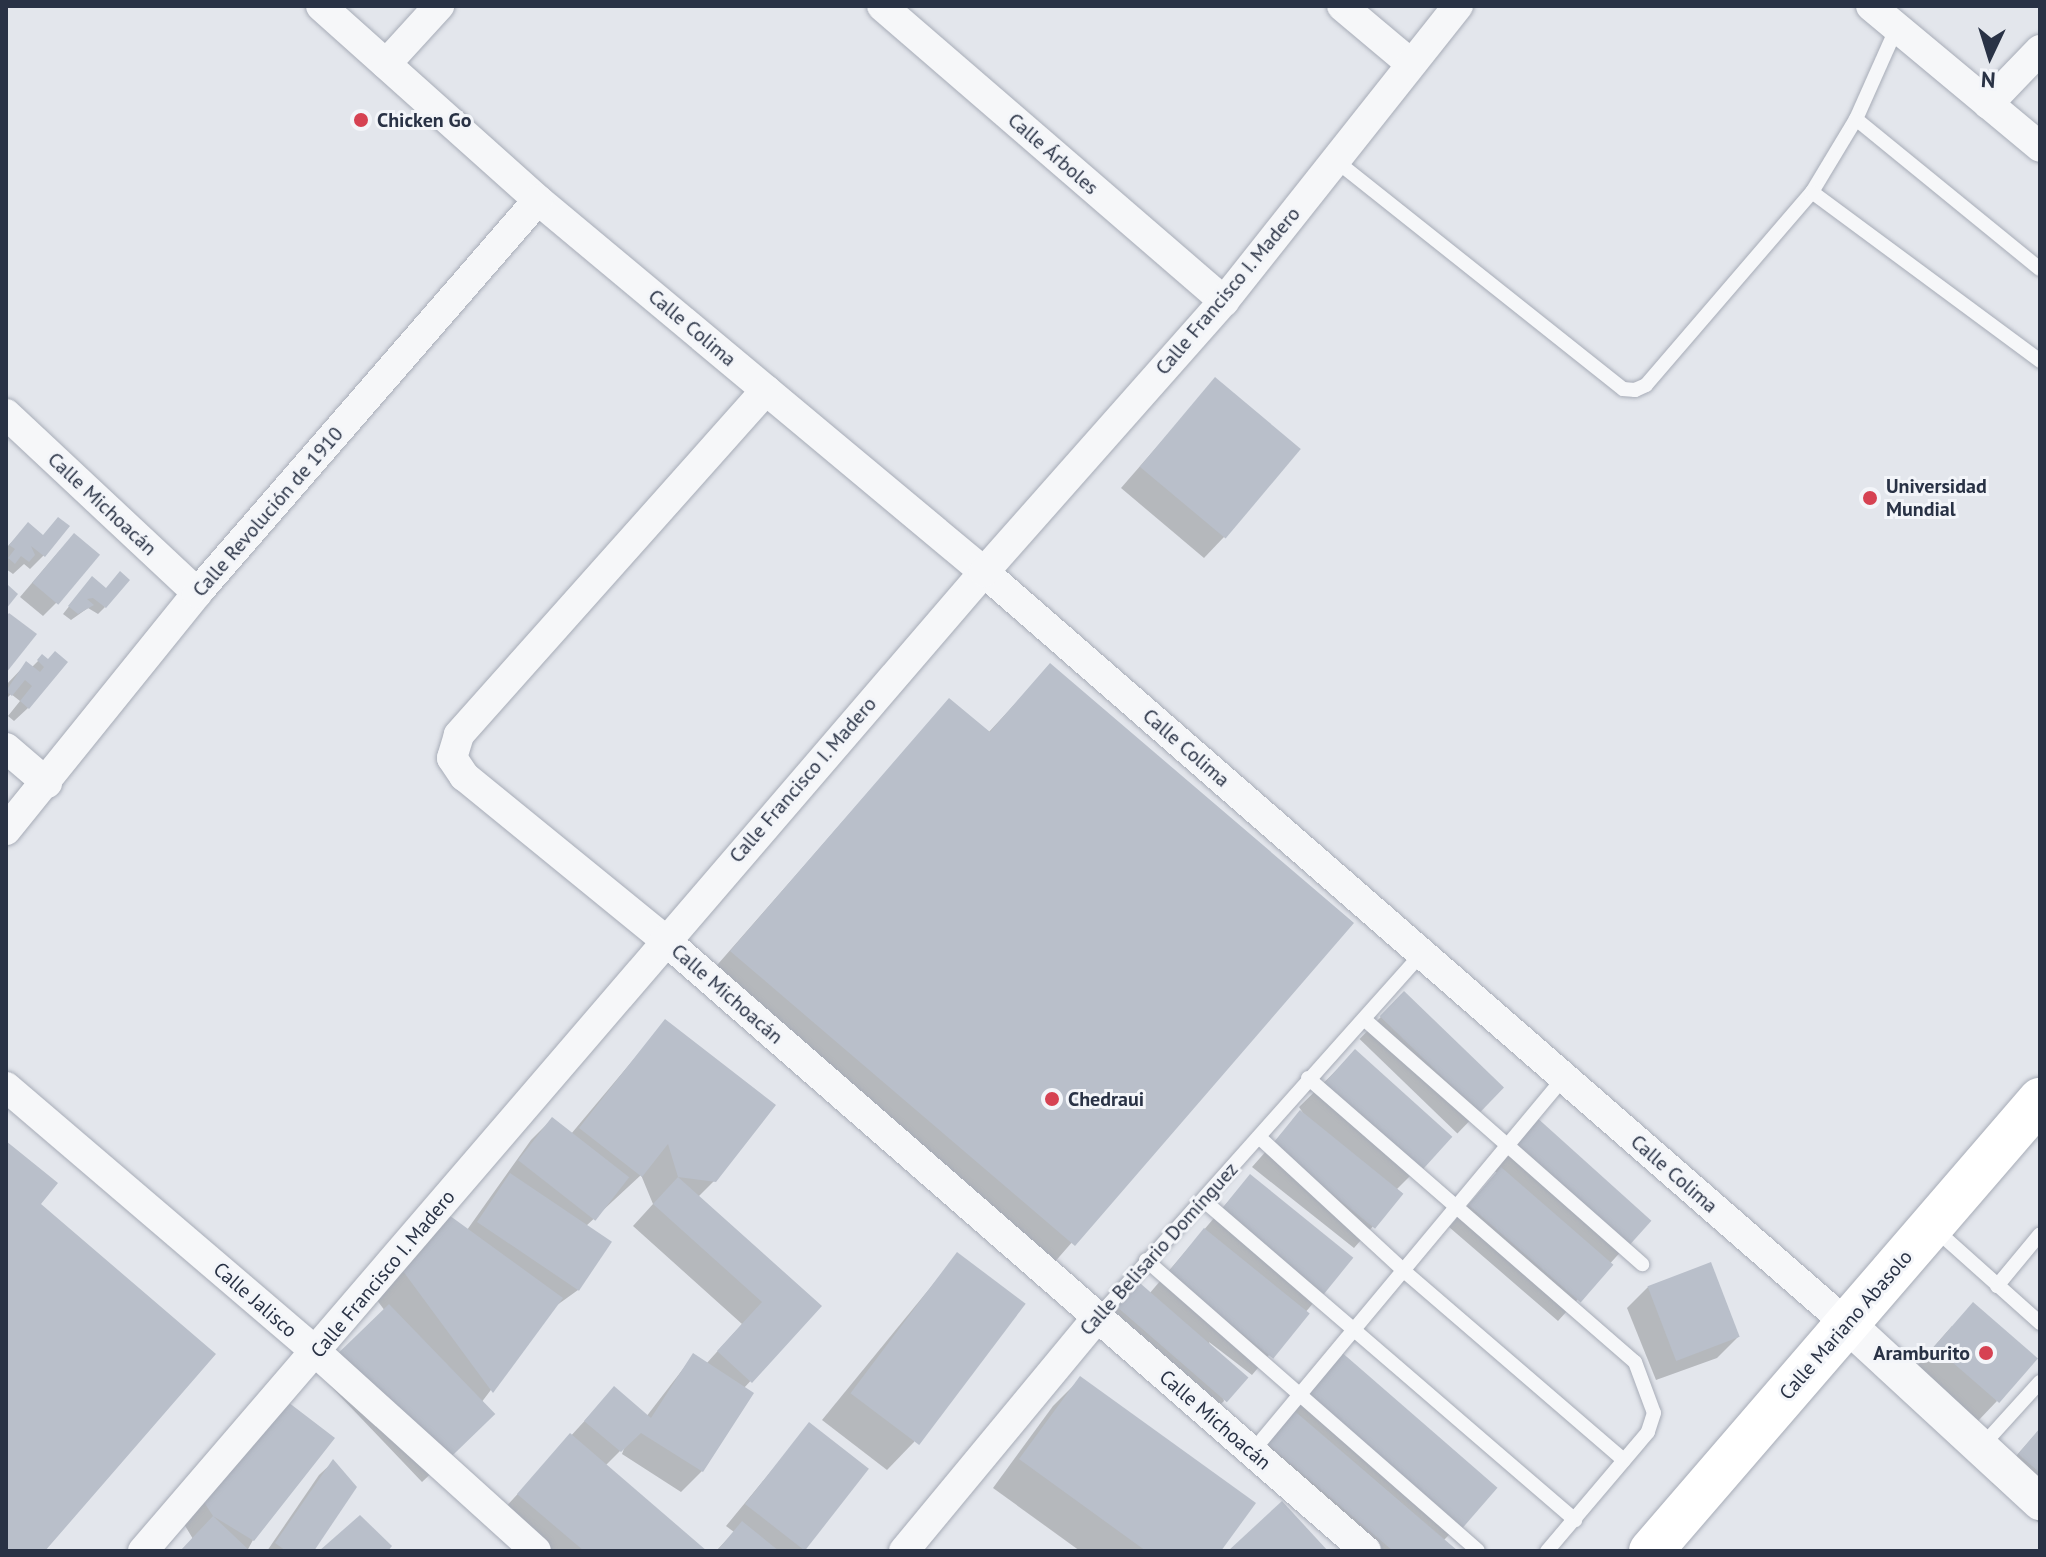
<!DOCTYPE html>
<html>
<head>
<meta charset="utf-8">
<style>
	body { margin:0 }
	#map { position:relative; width:2046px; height:1557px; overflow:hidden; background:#e3e6ec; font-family:"PT Sans",sans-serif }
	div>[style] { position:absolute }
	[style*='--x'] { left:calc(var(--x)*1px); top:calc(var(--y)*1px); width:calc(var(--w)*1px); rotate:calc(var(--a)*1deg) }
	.shadow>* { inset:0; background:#0003; transform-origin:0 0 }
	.building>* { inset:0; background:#b9bfca; transform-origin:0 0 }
	.roads { filter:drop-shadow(0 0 2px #a7acb7) drop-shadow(0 0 2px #a7acb7) }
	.service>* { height:14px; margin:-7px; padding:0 7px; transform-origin:7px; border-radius:7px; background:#f6f7f9 }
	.minor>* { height:30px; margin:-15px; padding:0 15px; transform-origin:15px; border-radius:15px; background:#f6f7f9 }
	.tertiary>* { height:36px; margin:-18px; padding:0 18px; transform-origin:18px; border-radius:18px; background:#f6f7f9 }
	.primary>* { height:44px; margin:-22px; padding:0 22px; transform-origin:22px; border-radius:22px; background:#fff }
	.dots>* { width:22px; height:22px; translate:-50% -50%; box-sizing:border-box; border:4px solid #f3f5f9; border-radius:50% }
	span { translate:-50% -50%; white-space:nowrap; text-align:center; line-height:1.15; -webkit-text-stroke:6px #f3f5f9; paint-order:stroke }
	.poi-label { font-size:20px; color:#293245; font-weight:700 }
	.left { translate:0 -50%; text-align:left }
	.right { translate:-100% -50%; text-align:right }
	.street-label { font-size:20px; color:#293245 }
	.frame { position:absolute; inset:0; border:8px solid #293245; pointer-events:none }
	.north { position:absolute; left:1950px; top:16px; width:80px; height:80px; -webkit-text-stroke:6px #f3f5f9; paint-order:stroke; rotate:184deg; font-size:22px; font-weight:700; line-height:32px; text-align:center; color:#293245 }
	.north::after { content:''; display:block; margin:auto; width:28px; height:36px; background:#293245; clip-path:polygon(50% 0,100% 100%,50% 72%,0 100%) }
</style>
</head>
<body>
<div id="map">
	<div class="shadow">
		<i style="clip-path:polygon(1215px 380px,1224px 537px,1204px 558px,1121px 488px)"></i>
		<i style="clip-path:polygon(28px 525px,44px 555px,30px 569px,24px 564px,13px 574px,6px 569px,6px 548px)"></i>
		<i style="clip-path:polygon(60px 550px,56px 603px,43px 616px,20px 597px)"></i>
		<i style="clip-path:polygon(86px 585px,105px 607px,98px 614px,88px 608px,71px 620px,63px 614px)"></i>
		<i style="clip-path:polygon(42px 657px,47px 661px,28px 708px,14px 721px,8px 716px,20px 701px,11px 694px,6px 699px,6px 685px,26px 664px,31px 668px)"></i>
		<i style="clip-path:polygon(1050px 666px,1351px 923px,1046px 1272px,704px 980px,949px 700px,988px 733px)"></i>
		<i style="left:1404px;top:993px;width:136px;height:64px;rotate:44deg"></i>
		<i style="clip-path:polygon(665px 1022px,714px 1181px,698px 1197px,819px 1306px,744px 1388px,702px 1471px,681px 1492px,622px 1454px,625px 1446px,605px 1466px,701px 1551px,524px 1551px,491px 1523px,601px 1403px,646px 1417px,693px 1356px,706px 1364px,742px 1324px,633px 1226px,653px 1204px,641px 1175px,586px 1226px,578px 1290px,553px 1308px,481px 1403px,471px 1436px,422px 1482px,319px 1374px,385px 1311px,374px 1296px,415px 1240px,467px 1230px,531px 1140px,552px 1119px,571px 1134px)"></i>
		<i style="clip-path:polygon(1355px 1052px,1449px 1137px,1397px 1189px,1402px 1193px,1354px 1248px,1252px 1167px,1300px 1113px,1307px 1119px,1299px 1107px)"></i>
		<i style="clip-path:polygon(1513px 1139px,1625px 1247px,1558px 1321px,1449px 1227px,1497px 1173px,1489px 1166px)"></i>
		<i style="clip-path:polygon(1250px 1176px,1321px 1294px,1252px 1375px,1209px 1342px,1224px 1401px,1203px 1422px,1092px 1324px,1112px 1301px,1149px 1294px)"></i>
		<i style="clip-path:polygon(957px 1255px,914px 1442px,887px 1470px,822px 1420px)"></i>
		<i style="clip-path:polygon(1648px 1287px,1738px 1337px,1717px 1358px,1656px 1380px,1627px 1308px)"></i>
		<i style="clip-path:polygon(1952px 1326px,1997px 1401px,1977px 1422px,1915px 1368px)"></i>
		<i style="clip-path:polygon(1319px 1373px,1494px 1489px,1443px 1541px,1455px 1551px,1347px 1551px,1244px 1462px)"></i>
		<i style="clip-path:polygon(1080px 1379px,1218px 1551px,1080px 1551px,993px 1488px,1053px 1406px)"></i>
		<i style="clip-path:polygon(264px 1422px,253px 1540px,247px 1551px,181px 1551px,193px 1539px,184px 1524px)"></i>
		<i style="clip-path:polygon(809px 1425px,866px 1469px,801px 1551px,716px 1551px,734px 1532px,726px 1526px)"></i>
		<i style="clip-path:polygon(2040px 1429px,2040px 1524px,1992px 1483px)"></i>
		<i style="clip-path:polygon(333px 1462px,311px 1551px,267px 1551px,319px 1475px)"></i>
	</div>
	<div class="building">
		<i style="left:1215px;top:377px;width:112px;height:117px;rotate:40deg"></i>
		<i style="clip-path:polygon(58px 517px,70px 526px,45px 557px,31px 546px,35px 555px,29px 562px,21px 556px,15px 564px,8px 558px,15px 549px,9px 545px,28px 522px,43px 535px)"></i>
		<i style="left:74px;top:533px;width:34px;height:65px;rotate:40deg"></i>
		<i style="clip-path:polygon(120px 571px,130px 580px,106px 608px,93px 598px,87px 599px,94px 605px,78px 614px,68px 606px,92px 576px,106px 588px)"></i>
		<i style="clip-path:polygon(8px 585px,18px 594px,6px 609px,6px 588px)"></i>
		<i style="clip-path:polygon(9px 613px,37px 634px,6px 673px,6px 617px)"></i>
		<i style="clip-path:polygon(55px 651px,68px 662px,29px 709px,20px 701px,32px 686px,25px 680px,12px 696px,6px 691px,26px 661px,40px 672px,44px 667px,37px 660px,42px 654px,48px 659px)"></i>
		<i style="clip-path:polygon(1050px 663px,1354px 923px,1075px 1246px,730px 951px,949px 698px,990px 732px)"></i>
		<i style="left:1404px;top:991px;width:139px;height:35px;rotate:44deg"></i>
		<i style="clip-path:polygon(665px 1019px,776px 1105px,716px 1182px,678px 1177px,668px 1144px,642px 1177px,579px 1128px)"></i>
		<i style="left:1355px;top:1049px;width:131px;height:51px;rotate:42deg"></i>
		<i style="left:1300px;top:1110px;width:133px;height:45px;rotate:39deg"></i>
		<i style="left:1534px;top:1115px;width:158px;height:39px;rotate:42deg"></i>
		<i style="left:552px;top:1117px;width:98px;height:55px;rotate:38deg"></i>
		<i style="clip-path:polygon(6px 1141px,58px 1183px,41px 1204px,216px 1354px,45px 1551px,6px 1551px)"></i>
		<i style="left:1501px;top:1167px;width:149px;height:50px;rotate:41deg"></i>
		<i style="left:510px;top:1173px;width:123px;height:59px;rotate:34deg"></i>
		<i style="left:1250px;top:1174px;width:133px;height:48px;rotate:39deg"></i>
		<i style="clip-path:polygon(678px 1177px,822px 1306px,752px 1383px,717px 1351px,762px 1302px,653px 1204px)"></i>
		<i style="clip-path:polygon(442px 1210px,563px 1298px,493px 1393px,400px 1267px)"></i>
		<i style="left:1204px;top:1228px;width:136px;height:58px;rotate:39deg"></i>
		<i style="left:957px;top:1252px;width:86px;height:177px;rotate:37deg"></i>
		<i style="left:1711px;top:1262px;width:80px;height:68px;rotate:69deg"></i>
		<i style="left:1133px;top:1277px;width:153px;height:33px;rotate:41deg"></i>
		<i style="left:1973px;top:1302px;width:86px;height:59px;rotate:41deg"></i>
		<i style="left:389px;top:1304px;width:153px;height:70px;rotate:46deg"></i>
		<i style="left:1339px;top:1350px;width:210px;height:57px;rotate:41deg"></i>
		<i style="clip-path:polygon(693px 1353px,754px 1393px,703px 1472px,641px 1433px,621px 1452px,584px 1421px,614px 1386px,651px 1418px)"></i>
		<i style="clip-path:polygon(1080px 1376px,1256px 1503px,1221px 1551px,1146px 1551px,1019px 1459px)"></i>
		<i style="clip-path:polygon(284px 1399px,335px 1438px,254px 1541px,213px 1516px,250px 1551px,180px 1551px,213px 1516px,204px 1502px)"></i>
		<i style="clip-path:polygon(1291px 1408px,1458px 1551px,1393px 1551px,1263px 1440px)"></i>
		<i style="left:809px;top:1422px;width:76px;height:104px;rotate:38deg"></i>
		<i style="clip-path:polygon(2040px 1428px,2040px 1473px,2018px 1454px)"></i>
		<i style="clip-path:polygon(570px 1433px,707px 1551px,584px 1551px,517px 1494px)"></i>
		<i style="clip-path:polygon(333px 1459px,357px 1487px,314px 1551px,286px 1551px,275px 1543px)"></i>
		<i style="clip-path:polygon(1282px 1501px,1328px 1551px,1228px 1551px)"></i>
		<i style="clip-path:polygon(360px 1515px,392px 1546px,388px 1551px,319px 1551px)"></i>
		<i style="clip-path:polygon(742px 1521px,779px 1551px,717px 1551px)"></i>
	</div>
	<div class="roads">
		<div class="service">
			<i style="--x:1897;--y:27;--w:101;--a:114"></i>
			<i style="--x:1856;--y:119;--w:237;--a:39.2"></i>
			<i style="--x:1335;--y:160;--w:368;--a:38.5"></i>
			<i style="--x:1623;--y:389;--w:12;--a:5"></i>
			<i style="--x:1635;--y:390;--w:12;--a:-24"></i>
			<i style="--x:1646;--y:385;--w:255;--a:-49.3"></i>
			<i style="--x:1812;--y:192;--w:85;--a:-58.9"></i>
			<i style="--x:1812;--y:192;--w:284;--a:36.5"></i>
			<i style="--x:1364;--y:1019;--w:371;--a:41.4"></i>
			<i style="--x:1308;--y:1078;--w:433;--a:41"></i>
			<i style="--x:1635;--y:1362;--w:54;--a:69.6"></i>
			<i style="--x:1654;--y:1413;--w:20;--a:108"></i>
			<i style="--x:1648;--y:1432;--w:156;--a:130.3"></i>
			<i style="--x:1259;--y:1137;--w:197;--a:42.7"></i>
			<i style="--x:1404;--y:1271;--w:290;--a:40.7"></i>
			<i style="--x:1203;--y:1200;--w:491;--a:40.7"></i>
			<i style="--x:1936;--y:1230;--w:140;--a:41.8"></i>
			<i style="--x:1146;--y:1260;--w:441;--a:41.2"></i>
			<i style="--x:1997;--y:1286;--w:67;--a:-50.4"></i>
			<i style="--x:1097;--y:1318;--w:489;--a:-48.3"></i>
			<i style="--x:1981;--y:1447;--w:88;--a:-47.8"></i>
			<i style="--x:1252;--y:1452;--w:487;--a:-50.2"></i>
		</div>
		<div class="minor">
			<i style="--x:321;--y:6;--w:291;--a:41.8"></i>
			<i style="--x:538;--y:200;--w:581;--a:39.83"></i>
			<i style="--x:984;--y:572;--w:1145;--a:41.07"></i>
			<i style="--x:882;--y:6;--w:452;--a:40.8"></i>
			<i style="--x:1342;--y:6;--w:90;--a:40"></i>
			<i style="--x:1871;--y:6;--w:220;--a:39.8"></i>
			<i style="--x:386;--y:64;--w:79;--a:-47.6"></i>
			<i style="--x:1988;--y:104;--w:75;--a:-46.1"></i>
			<i style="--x:766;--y:390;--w:462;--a:131.7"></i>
			<i style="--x:459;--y:735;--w:24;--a:107"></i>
			<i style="--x:452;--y:758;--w:22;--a:56"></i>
			<i style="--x:464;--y:776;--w:259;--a:39.2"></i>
			<i style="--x:665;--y:940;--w:930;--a:41.08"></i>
			<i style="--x:6;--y:414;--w:262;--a:43.1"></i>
			<i style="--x:6;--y:748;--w:54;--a:40.5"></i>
			<i style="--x:6;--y:830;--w:304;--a:-51.1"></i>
			<i style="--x:197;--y:593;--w:520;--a:-49.05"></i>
			<i style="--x:6;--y:1087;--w:409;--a:40.5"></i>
			<i style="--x:317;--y:1353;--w:295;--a:42.1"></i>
			<i style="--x:143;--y:1551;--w:1291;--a:-49.34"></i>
			<i style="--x:984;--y:572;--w:362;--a:-48.5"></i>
			<i style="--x:1224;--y:301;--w:377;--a:-51.6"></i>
			<i style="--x:904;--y:1551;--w:303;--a:-50.4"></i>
		</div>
		<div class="tertiary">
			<i style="--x:1847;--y:1324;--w:263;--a:42.7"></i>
		</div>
		<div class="primary">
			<i style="--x:1651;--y:1551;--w:596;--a:-49.22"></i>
		</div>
	</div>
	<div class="dots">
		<i style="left:361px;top:120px;background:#d64252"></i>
		<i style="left:1870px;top:498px;background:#d64252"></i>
		<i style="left:1052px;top:1099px;background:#d64252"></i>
		<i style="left:1986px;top:1353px;background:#d64252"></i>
	</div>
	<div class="poi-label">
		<span class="left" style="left:377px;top:120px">Chicken Go</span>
		<span class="left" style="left:1886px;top:498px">Universidad<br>Mundial</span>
		<span class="left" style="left:1068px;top:1099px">Chedraui</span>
		<span class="right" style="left:1970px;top:1353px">Aramburito</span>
	</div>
	<div class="street-label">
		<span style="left:1053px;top:154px;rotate:41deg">Calle Árboles</span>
		<span style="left:1228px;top:291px;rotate:-50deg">Calle Francisco I. Madero</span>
		<span style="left:692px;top:328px;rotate:40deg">Calle Colima</span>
		<span style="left:102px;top:504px;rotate:43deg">Calle Michoacán</span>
		<span style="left:268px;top:512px;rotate:-49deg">Calle Revolución de 1910</span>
		<span style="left:1186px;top:748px;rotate:41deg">Calle Colima</span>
		<span style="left:803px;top:780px;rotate:-49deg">Calle Francisco I. Madero</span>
		<span style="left:727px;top:994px;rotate:41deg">Calle Michoacán</span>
		<span style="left:1674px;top:1174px;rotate:41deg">Calle Colima</span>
		<span style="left:1159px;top:1249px;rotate:-48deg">Calle Belisario Domínguez</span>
		<span style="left:383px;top:1274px;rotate:-50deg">Calle Francisco I. Madero</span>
		<span style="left:255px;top:1300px;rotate:41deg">Calle Jalisco</span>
		<span style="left:1846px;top:1325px;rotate:-49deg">Calle Mariano Abasolo</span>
		<span style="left:1215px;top:1420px;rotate:41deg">Calle Michoacán</span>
	</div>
	<div class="frame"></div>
	<div class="north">N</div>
</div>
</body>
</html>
